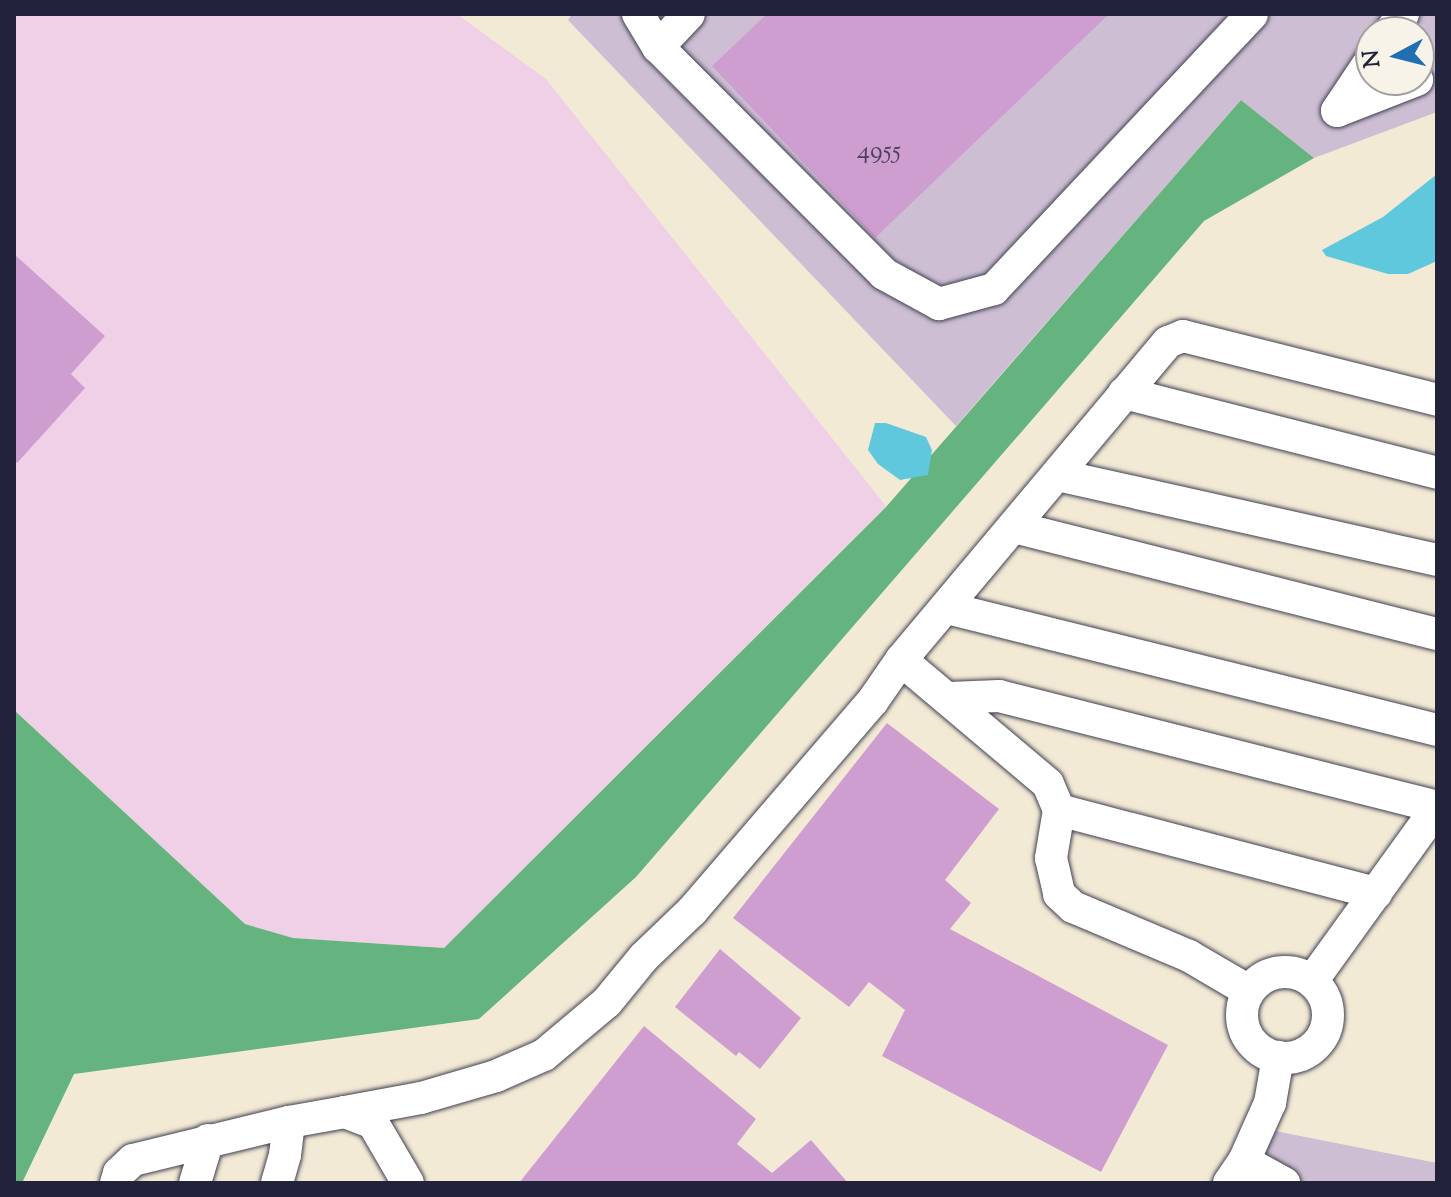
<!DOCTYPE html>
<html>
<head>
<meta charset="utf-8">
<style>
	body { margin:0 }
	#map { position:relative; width:1451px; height:1197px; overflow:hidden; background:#f3ead5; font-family:"Sorts Mill Goudy",serif }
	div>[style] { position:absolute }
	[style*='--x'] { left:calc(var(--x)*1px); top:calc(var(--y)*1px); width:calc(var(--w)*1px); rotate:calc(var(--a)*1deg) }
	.built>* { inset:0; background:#efd0e7 }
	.industrial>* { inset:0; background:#cdbed3 }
	.forest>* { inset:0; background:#65b37e }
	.water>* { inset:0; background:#60c8dc }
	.building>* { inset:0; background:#cf9ed0 }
	.roads { filter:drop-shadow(0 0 2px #414052) drop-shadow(0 0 2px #414052) }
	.minor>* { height:32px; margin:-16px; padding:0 16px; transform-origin:16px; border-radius:16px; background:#fff }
	.minor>.ring { margin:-16px; padding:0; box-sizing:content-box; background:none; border:32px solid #fff; border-radius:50% }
	span { translate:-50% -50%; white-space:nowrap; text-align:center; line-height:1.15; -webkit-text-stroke:6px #f7f3e8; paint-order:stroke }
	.number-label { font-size:26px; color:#4d4160 }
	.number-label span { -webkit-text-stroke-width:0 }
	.frame { position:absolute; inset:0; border:16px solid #22223b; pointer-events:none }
	.north { position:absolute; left:1355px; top:16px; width:80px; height:80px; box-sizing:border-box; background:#f7f3e8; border:2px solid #a29fa3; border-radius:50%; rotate:263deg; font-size:22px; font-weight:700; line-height:32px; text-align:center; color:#22223b }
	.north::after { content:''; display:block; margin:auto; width:28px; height:36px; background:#1f6fb2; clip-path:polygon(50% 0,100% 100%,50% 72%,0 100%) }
</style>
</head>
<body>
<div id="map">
	<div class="built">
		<i style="clip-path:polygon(14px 14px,457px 14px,546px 79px,886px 506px,444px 948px,293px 938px,245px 924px,14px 710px)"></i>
	</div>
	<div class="industrial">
		<i style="clip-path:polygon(evenodd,572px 14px,1437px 14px,1437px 112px,1314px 158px,1241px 100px,956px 426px,568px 20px,572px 14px,1371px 32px,1419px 32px,1419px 80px,1371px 80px,1371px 32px)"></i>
		<i style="clip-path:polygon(1255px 1127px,1437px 1163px,1437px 1183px,1209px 1183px)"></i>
	</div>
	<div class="forest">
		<i style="clip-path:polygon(1241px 100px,1314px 158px,1204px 221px,636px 877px,479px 1019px,74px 1074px,22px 1183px,14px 1183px,14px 710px,245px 924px,293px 938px,444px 948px,886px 507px)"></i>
	</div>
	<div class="water">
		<i style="clip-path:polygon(1437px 174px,1437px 261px,1408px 274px,1388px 274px,1326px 256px,1322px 250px,1383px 217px)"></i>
		<i style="clip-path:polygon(875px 423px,886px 423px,926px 437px,932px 450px,928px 475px,900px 480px,878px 464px,868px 450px)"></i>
	</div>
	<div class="building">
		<i style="clip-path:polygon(767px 14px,1109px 14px,875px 238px,712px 66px)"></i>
		<i style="clip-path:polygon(14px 254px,105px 336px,71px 374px,85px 388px,17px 463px,14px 460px)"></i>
		<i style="clip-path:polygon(887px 723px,999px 809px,945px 880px,971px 903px,950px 929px,1168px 1045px,1101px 1172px,882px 1056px,905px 1010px,869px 982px,849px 1007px,733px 918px)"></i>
		<i style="clip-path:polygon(720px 949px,801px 1018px,760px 1069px,739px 1052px,736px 1056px,675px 1007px)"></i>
		<i style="clip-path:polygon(644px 1026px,756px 1119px,737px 1144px,772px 1173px,811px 1140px,848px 1183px,519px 1183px)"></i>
	</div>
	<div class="roads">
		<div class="minor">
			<i style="--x:638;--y:14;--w:39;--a:59"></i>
			<i style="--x:658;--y:47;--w:320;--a:45.1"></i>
			<i style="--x:884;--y:274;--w:63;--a:28.6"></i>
			<i style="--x:939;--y:304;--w:57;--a:-15.3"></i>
			<i style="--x:994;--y:289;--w:377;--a:-46.8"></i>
			<i style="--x:1390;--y:32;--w:22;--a:-54"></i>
			<i style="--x:658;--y:47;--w:45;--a:-46.8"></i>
			<i style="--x:1371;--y:60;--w:61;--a:123.7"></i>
			<i style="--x:1337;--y:111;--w:86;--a:-21.2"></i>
			<i style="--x:1124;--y:393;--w:323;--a:14.3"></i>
			<i style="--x:1057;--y:475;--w:389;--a:12.6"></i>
			<i style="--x:1014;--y:527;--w:436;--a:14.2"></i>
			<i style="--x:947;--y:608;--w:505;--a:13.98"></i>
			<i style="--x:901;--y:660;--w:415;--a:-50"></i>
			<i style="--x:1168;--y:342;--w:16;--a:-22"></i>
			<i style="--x:1183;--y:336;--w:262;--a:14.1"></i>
			<i style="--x:949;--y:698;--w:50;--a:-2.3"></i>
			<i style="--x:999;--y:696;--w:452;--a:14.2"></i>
			<i style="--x:1059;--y:810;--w:328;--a:14.7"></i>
			<i class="ring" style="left:1242px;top:972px;width:54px;height:54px"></i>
			<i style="--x:1312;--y:981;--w:213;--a:-54.2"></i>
			<i style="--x:345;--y:1112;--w:77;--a:-10.4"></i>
			<i style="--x:421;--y:1098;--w:78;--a:-16.3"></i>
			<i style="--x:496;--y:1076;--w:52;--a:-23.6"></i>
			<i style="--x:544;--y:1055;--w:82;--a:-40.1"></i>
			<i style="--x:607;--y:1002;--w:58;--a:-50.6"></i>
			<i style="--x:644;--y:957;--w:66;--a:-43.8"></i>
			<i style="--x:692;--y:911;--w:276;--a:-49.3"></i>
			<i style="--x:872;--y:702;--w:51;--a:-55.4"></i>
			<i style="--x:901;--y:660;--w:192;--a:40.1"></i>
			<i style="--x:1048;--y:784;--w:28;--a:67"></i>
			<i style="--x:1059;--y:810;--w:49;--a:99.5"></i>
			<i style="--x:1051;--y:858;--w:37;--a:77"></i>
			<i style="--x:1059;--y:894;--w:19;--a:43"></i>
			<i style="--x:1073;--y:907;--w:126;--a:22.9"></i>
			<i style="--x:1189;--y:956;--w:69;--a:30.3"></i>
			<i style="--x:1244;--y:1161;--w:46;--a:28.8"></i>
			<i style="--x:116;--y:1183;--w:10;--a:-73"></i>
			<i style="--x:119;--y:1173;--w:19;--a:-43"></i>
			<i style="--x:133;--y:1160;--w:161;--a:-13.7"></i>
			<i style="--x:195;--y:1183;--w:45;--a:-73.2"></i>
			<i style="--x:277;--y:1183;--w:29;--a:-74"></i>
			<i style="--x:285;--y:1155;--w:33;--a:-83"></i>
			<i style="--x:289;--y:1122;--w:57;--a:-10.1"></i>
			<i style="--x:345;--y:1112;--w:30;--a:21"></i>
			<i style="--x:373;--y:1123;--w:69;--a:59.7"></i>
			<i style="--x:1229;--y:1183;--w:27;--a:-56"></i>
			<i style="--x:1244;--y:1161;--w:64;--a:-65.9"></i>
			<i style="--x:1270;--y:1103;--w:47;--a:-80.1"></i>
		</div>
	</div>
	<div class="number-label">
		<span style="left:879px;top:152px">4955</span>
	</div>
	<div class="frame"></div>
	<div class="north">N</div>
</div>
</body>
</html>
